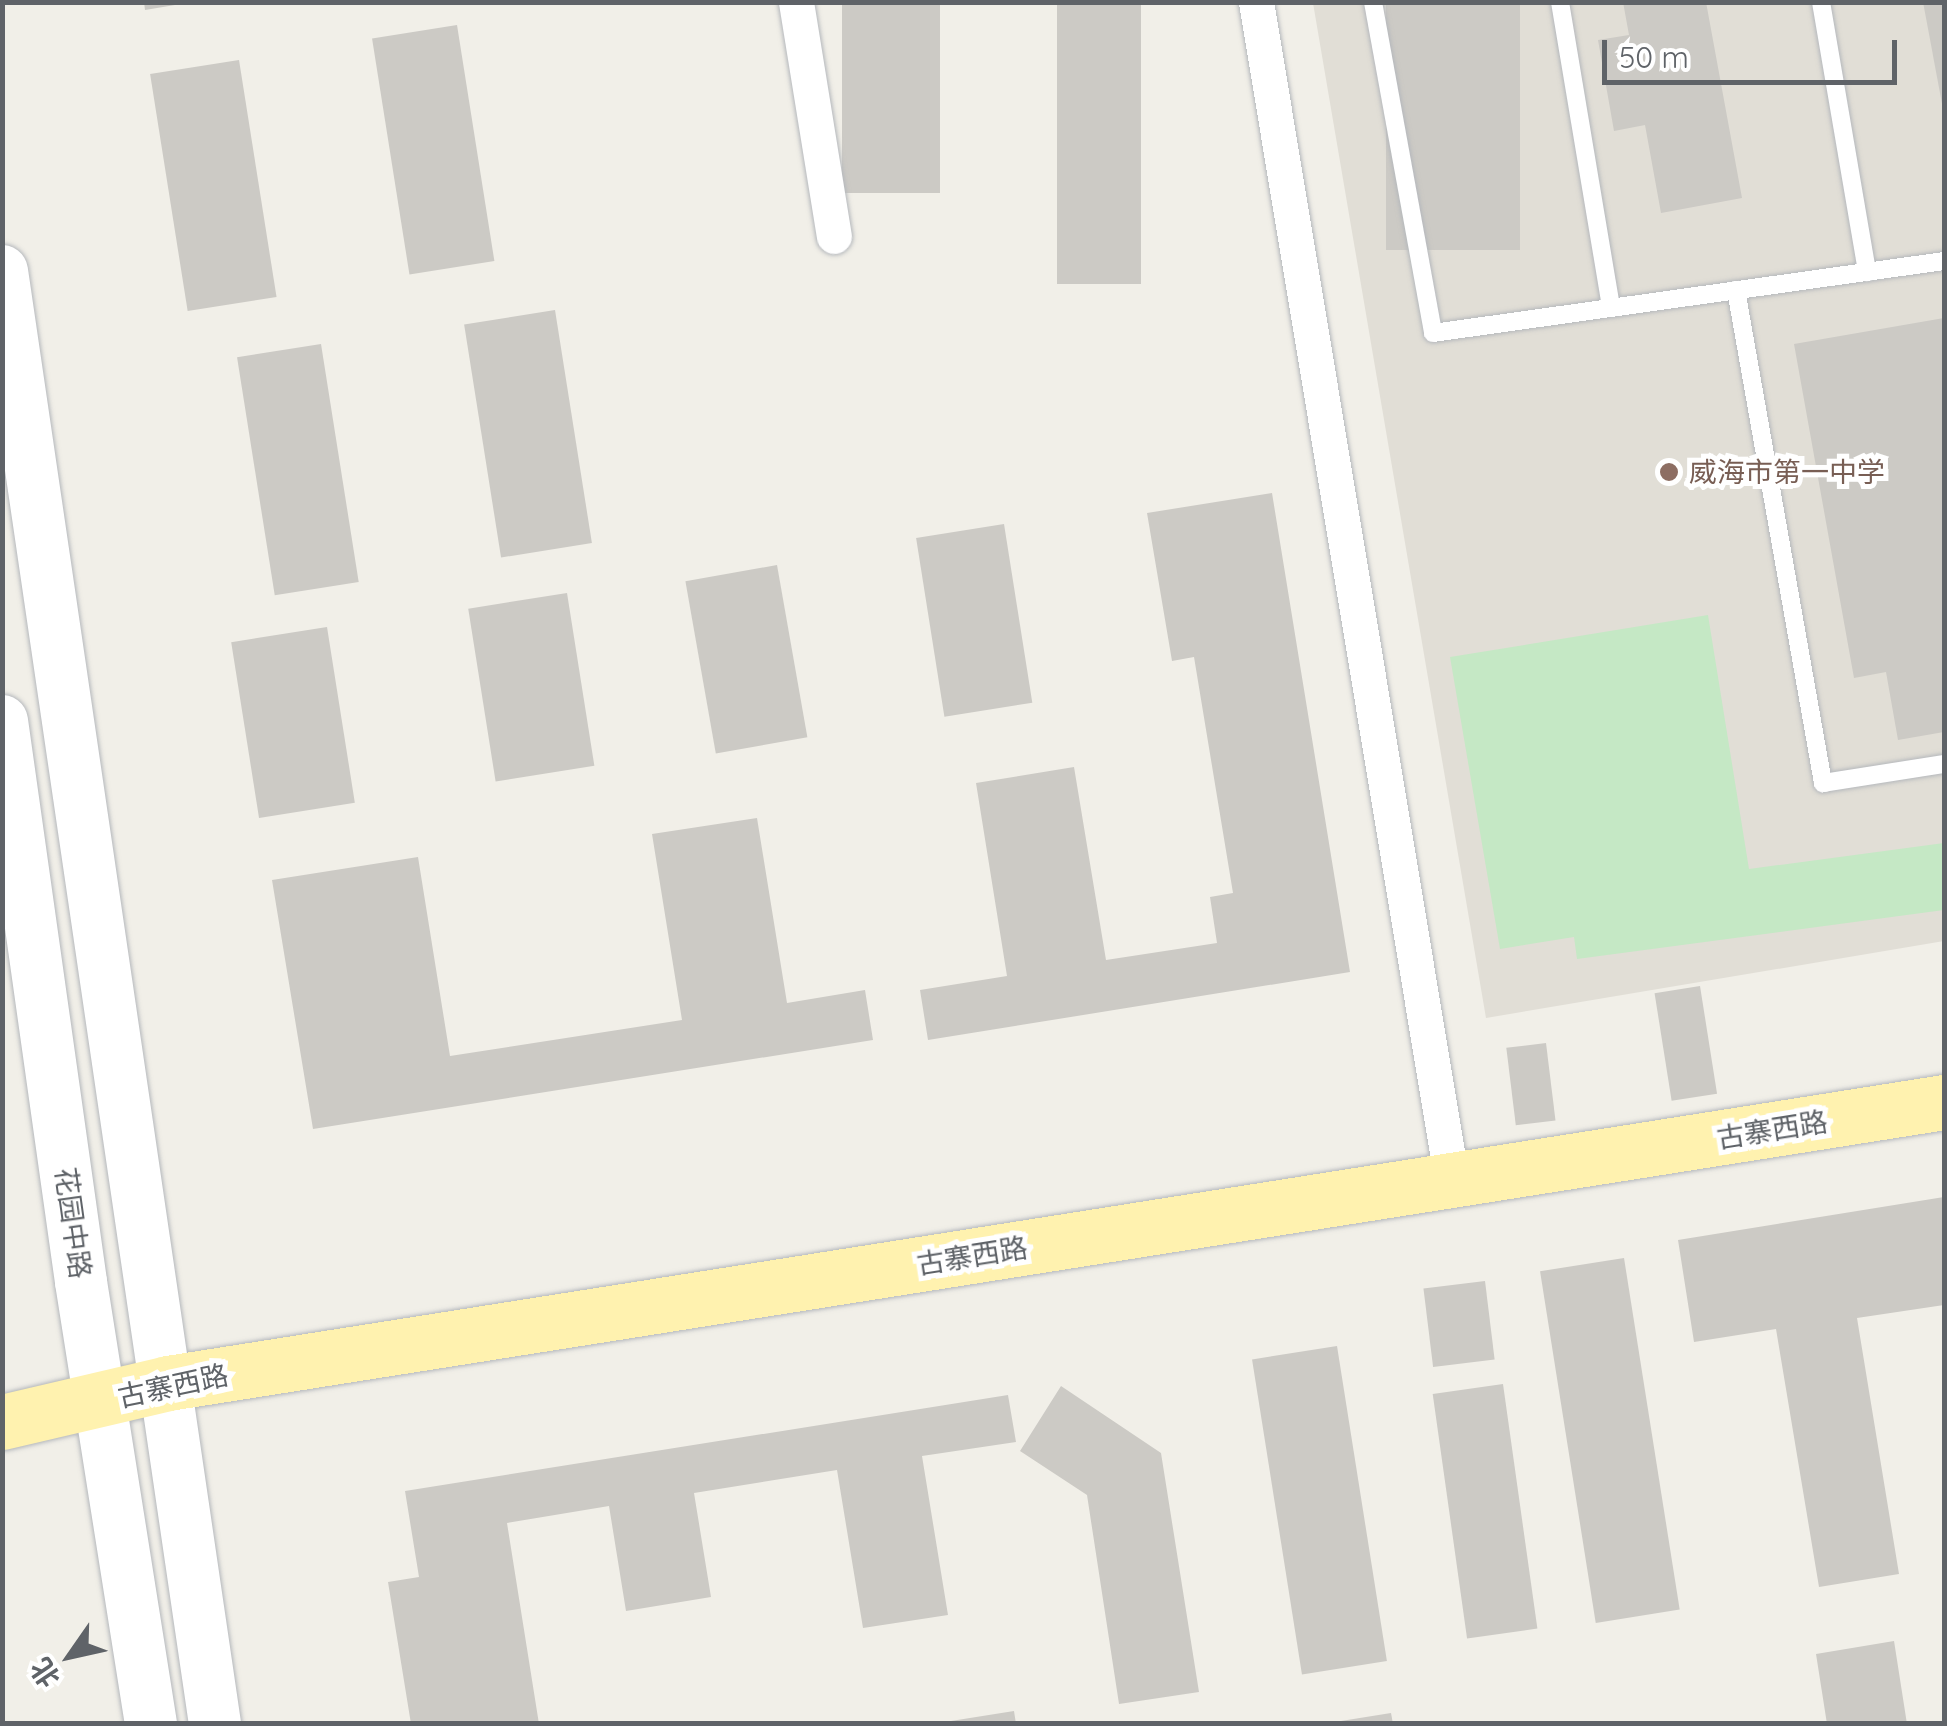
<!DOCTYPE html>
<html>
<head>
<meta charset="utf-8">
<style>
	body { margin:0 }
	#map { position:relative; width:1947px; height:1726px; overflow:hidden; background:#f1efe8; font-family:Quicksand,"Noto Sans SC",sans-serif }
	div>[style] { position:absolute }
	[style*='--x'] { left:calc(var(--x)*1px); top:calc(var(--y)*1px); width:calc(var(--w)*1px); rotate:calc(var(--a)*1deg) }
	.education>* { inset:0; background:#e1ded6 }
	.green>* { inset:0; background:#c5e8c5 }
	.building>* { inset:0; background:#cccac5; transform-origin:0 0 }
	.roads { filter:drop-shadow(0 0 2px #b5b8bc) drop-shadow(0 0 2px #b5b8bc) }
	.service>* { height:18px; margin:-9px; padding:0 9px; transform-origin:9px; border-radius:9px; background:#fff }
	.minor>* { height:35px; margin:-17.5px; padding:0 17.5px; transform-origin:17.5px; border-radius:17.5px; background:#fff }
	.secondary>* { height:52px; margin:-26px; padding:0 26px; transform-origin:26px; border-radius:26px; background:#fff }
	.primary>* { height:55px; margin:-27.5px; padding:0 27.5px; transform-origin:27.5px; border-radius:27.5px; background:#fff2af }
	.dots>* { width:28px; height:28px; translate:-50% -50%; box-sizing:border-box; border:5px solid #fff; border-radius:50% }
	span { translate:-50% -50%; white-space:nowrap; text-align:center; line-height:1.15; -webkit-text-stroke:10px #fff; paint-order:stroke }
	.education-label { font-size:28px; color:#785e54 }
	.left { translate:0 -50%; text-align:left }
	.street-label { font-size:28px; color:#5f6368 }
	.frame { position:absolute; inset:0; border:5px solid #5f6368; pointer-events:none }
	.north { position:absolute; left:20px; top:1606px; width:100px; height:100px; -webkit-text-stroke:8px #fff; paint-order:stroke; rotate:236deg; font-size:28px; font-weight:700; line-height:40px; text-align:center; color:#5f6368 }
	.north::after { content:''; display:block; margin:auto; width:35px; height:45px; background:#5f6368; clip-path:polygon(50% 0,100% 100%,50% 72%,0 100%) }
	.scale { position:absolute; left:1602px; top:40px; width:295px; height:45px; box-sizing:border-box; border:5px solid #5f6368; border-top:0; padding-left:12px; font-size:30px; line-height:35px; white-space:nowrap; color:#5f6368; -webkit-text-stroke:8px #fff; paint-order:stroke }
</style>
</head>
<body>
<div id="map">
	<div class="education">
		<i style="clip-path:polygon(1313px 3px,1944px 3px,1944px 941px,1486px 1018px)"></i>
	</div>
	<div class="green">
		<i style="clip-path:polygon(1708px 615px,1749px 869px,1944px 843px,1944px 910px,1577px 959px,1574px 937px,1500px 949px,1450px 657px)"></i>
	</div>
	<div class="building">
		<i style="clip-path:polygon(144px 2px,175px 2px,175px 5px,145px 10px)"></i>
		<i style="left:842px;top:2px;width:98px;height:191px"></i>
		<i style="left:1057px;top:2px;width:84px;height:282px"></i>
		<i style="left:1386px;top:2px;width:134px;height:248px"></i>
		<i style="clip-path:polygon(1623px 2px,1706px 2px,1742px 198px,1661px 213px,1645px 125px,1614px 131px,1598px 40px,1629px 35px)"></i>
		<i style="clip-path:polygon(1923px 2px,1944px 2px,1944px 109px,1943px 109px)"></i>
		<i style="left:457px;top:25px;width:239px;height:86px;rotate:81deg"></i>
		<i style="left:239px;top:60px;width:240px;height:90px;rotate:81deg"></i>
		<i style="left:555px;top:310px;width:236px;height:92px;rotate:81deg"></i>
		<i style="clip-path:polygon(1944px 318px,1944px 732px,1898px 740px,1886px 672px,1854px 678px,1794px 344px)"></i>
		<i style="left:321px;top:344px;width:241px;height:85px;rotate:81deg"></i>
		<i style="clip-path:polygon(1272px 493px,1350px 972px,928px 1040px,920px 990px,1007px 976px,976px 783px,1074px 767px,1106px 960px,1217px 943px,1210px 897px,1233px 893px,1194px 657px,1172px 661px,1147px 513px)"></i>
		<i style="left:1004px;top:524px;width:181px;height:89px;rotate:81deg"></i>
		<i style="left:777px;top:565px;width:175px;height:93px;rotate:80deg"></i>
		<i style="left:567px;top:593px;width:175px;height:100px;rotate:81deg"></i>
		<i style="left:327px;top:627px;width:178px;height:97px;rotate:81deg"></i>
		<i style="clip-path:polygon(757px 818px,787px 1003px,865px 990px,873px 1040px,313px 1129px,272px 880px,418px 857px,450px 1056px,682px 1020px,652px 834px)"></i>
		<i style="left:1700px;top:986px;width:109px;height:46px;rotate:81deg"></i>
		<i style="left:1546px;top:1043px;width:78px;height:40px;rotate:83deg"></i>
		<i style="clip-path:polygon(1944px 1197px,1944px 1305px,1857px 1318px,1899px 1574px,1819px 1587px,1776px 1329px,1694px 1342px,1678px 1240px)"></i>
		<i style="left:1624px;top:1258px;width:356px;height:85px;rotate:81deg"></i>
		<i style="left:1485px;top:1281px;width:79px;height:62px;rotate:83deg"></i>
		<i style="left:1337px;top:1346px;width:319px;height:86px;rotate:81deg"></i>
		<i style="left:1503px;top:1384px;width:247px;height:71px;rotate:82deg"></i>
		<i style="clip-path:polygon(1061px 1386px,1161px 1453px,1199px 1692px,1119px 1704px,1087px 1495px,1020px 1451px)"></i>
		<i style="clip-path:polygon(1008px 1395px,1016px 1442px,922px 1456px,948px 1615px,863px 1628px,837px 1470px,694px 1493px,711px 1597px,626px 1611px,609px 1506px,507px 1523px,539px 1724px,411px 1724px,388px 1582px,419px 1577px,405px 1491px)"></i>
		<i style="clip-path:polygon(1894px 1641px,1907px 1724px,1827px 1724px,1816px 1654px)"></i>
		<i style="clip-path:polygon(1014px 1711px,1016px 1724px,951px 1724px,951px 1721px)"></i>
		<i style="clip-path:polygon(1391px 1713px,1393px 1724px,1341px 1724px,1341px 1721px)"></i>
	</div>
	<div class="roads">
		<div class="service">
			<i style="--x:1373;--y:2;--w:336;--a:79.7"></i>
			<i style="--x:1433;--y:333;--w:516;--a:-8.02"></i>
			<i style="--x:1560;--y:2;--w:310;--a:80.5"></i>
			<i style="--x:1821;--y:2;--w:274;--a:80.3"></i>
			<i style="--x:1736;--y:290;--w:501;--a:79.99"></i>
			<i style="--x:1823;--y:783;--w:122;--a:-8.9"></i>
		</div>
		<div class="minor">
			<i style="--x:796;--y:2;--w:237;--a:80.8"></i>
			<i style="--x:1256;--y:2;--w:1196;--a:80.57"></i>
		</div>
		<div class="secondary">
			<i style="--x:2;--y:271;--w:1469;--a:81.66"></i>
			<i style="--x:2;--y:721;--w:567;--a:81.98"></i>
			<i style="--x:81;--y:1282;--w:448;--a:81"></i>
		</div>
		<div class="primary">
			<i style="--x:2;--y:1422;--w:171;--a:-13.2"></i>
			<i style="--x:168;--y:1383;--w:1798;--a:-8.99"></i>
		</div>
	</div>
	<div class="dots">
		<i style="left:1669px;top:472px;background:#8d6e63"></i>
	</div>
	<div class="education-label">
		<span class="left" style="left:1689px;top:472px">威海市第一中学</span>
	</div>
	<div class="street-label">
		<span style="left:1772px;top:1130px;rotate:-9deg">古寨西路</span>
		<span style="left:73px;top:1223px;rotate:82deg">花园中路</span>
		<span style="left:972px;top:1256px;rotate:-9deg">古寨西路</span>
		<span style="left:173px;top:1386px;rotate:-12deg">古寨西路</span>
	</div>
	<div class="frame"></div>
	<div class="north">北</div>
	<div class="scale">50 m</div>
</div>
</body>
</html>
